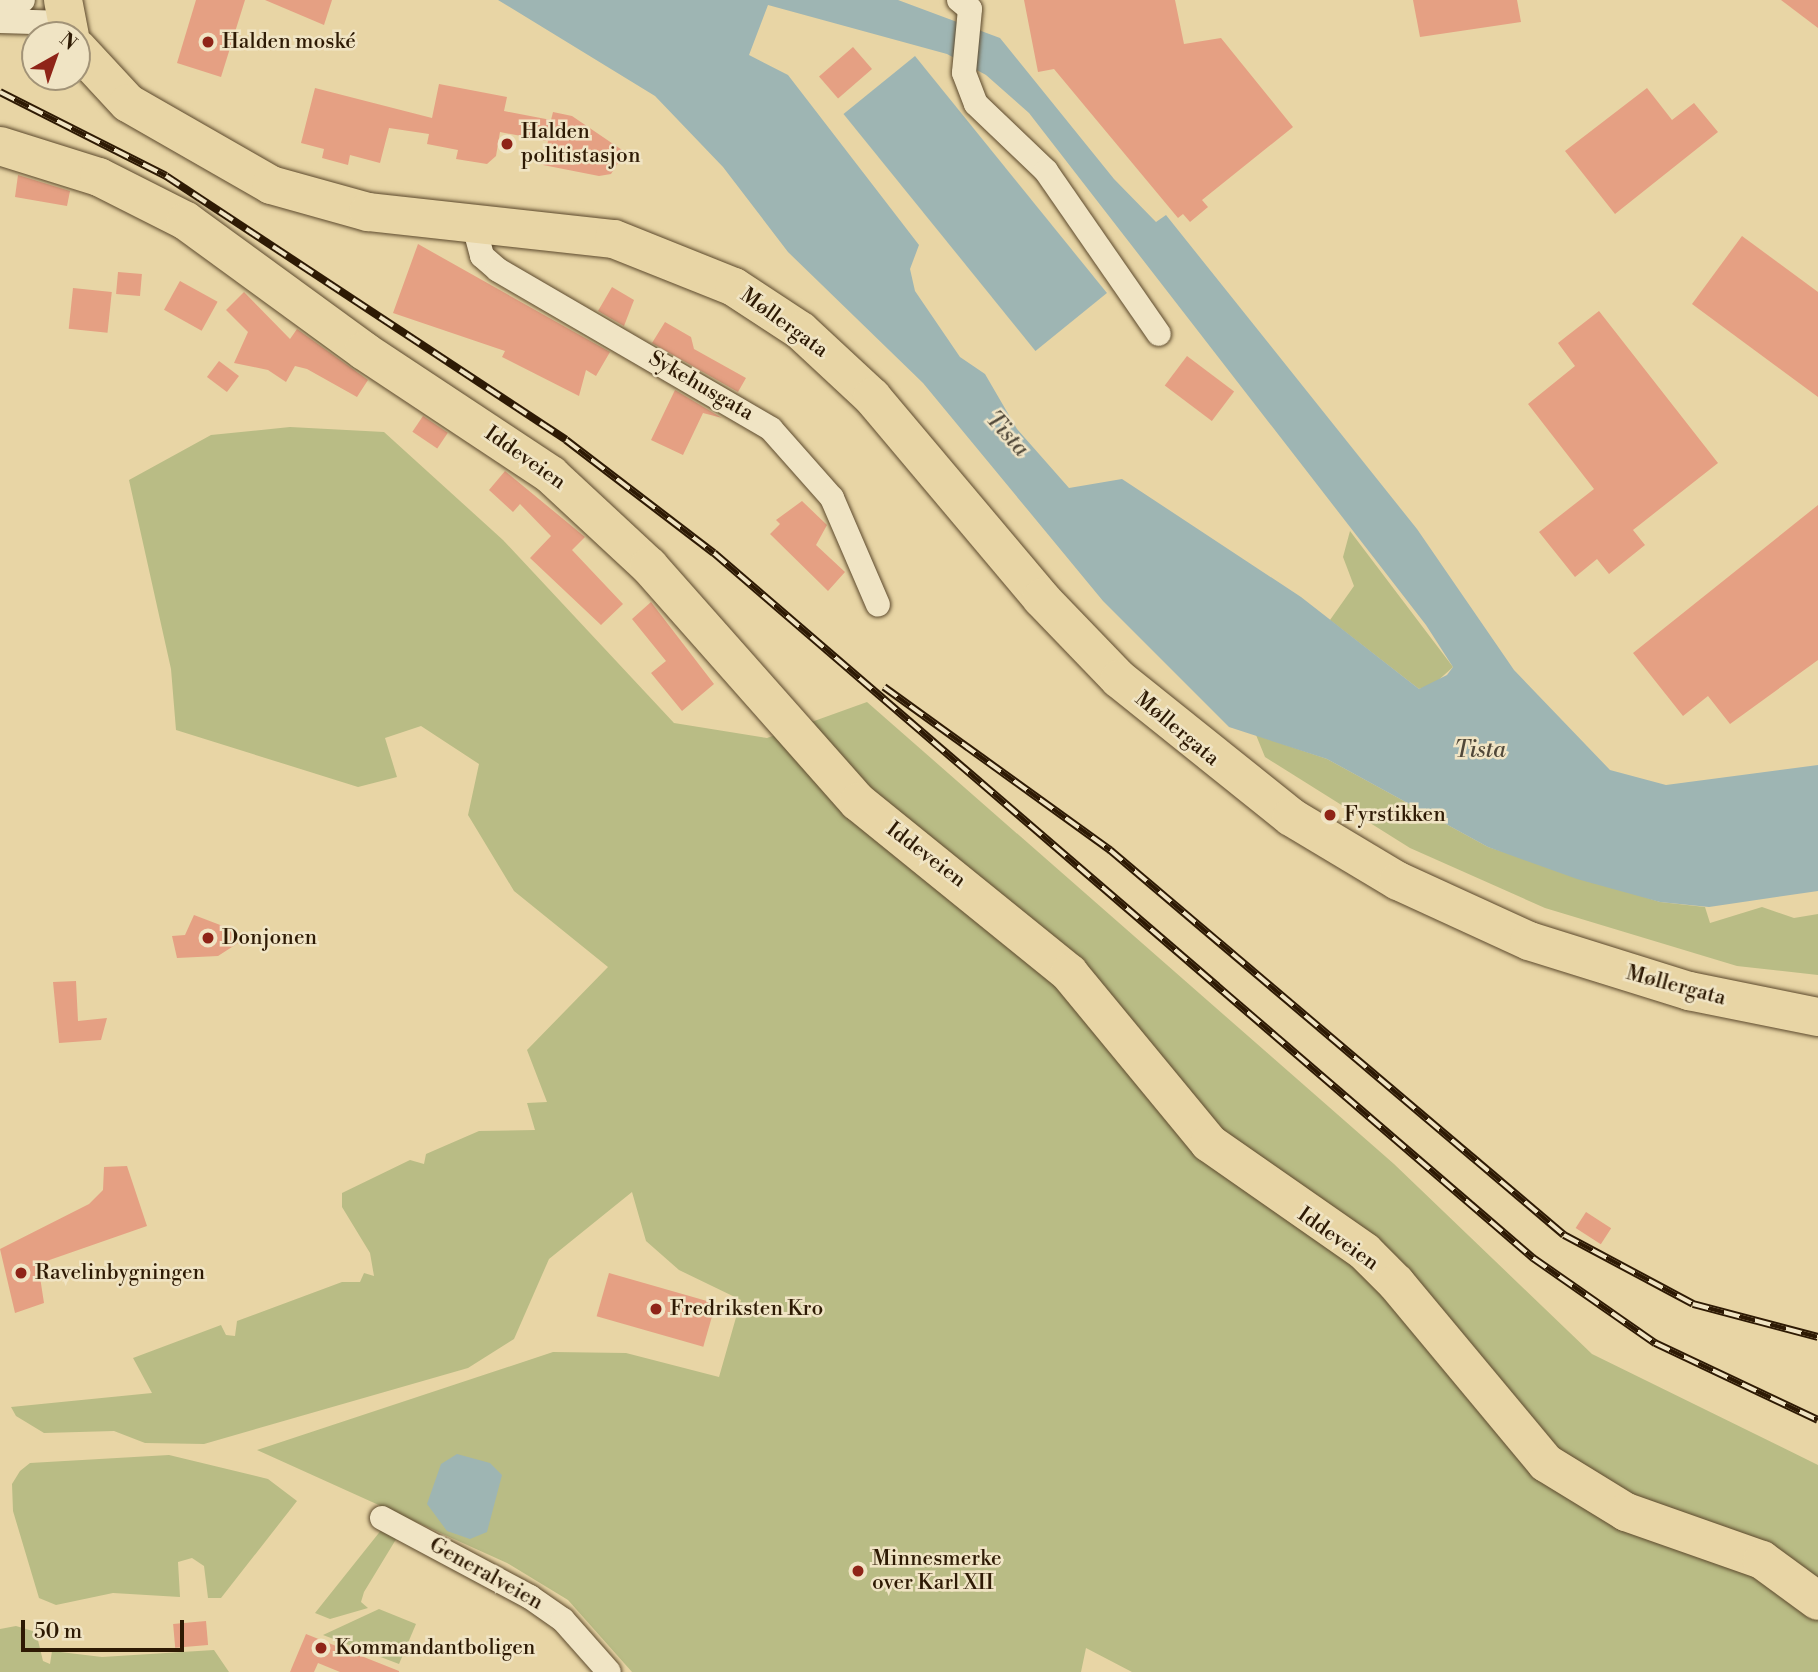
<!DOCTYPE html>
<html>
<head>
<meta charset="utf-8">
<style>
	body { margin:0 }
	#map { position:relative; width:1818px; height:1672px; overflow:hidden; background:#e8d5a5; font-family:"Libre Bodoni",serif }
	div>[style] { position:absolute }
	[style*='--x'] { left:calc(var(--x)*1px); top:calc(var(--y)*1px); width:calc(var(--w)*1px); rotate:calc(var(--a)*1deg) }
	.green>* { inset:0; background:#b9bc85 }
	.water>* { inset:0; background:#9eb5b3; transform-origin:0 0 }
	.building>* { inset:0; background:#e5a083; transform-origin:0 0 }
	.roads { filter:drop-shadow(0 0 2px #5c492c) drop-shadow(0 0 2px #5c492c) }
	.street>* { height:24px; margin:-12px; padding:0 12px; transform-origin:12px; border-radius:12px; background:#f0e4c4 }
	.primary>* { height:38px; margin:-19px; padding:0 19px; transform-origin:19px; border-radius:19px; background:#e8d5a5 }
	.rail>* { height:8px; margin-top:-4px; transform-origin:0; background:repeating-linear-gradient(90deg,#f0e4c4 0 16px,#2e1a04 0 32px); box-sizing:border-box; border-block:2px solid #2e1a04 }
	.dots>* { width:19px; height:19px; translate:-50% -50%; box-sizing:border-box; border:4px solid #f0e4c4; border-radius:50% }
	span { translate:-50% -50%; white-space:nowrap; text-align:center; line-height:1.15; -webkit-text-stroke:5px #f0e4c4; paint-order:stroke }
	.poi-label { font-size:21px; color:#2e1a04 }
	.left { translate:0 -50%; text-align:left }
	.street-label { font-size:21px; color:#2e1a04 }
	.water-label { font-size:23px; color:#504839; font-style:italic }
	.north { position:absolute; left:21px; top:21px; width:70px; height:70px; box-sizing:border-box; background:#f0e4c4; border:2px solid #a29377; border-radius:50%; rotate:40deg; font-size:19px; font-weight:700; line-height:28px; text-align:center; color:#2e1a04 }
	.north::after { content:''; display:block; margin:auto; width:24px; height:32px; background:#8f2418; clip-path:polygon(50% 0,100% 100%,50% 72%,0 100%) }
	.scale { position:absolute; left:21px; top:1620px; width:163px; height:32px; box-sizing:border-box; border:4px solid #2e1a04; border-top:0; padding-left:9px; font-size:21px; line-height:24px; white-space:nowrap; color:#2e1a04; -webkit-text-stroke:5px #f0e4c4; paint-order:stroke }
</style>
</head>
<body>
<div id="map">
	<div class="green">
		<i style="clip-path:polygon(290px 427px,384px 432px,503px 540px,674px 723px,767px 738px,867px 702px,1394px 1164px,1592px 1354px,1818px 1465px,1818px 1672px,1132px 1672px,1086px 1648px,1081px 1672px,632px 1672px,568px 1600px,507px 1563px,257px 1450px,553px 1352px,626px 1353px,719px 1377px,741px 1300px,679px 1270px,646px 1241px,632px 1192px,549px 1259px,514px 1339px,468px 1368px,204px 1444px,145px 1443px,114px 1431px,44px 1433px,16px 1416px,11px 1407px,152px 1393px,133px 1358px,221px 1325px,226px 1335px,235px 1336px,237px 1321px,342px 1282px,360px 1282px,364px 1273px,374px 1276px,370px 1253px,342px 1207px,342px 1193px,410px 1160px,424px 1164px,426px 1154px,479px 1131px,535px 1130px,527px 1103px,547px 1102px,527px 1050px,608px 967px,514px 891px,468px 815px,479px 764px,421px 726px,385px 738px,397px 777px,358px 787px,176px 730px,171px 669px,129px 480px,211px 435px)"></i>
		<i style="clip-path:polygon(1350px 531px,1453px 667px,1434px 684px,1419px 689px,1330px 620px,1354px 586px,1343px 557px)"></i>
		<i style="clip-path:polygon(1256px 735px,1327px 759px,1488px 847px,1660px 902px,1705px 907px,1710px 923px,1762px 907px,1794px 918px,1818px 914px,1818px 975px,1737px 966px,1545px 908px,1410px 848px,1265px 757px)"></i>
		<i style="clip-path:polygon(169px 1455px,268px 1479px,297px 1501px,221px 1598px,208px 1598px,204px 1566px,192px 1558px,178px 1562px,180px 1597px,113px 1593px,56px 1605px,39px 1598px,13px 1511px,12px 1484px,20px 1471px,30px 1463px)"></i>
		<i style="clip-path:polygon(382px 1529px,398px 1536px,364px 1592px,361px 1602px,368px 1608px,330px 1619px,315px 1613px)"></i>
		<i style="clip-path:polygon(379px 1609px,416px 1624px,399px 1664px,323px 1635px)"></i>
		<i style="clip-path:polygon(16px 1626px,36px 1632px,43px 1661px,50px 1664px,52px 1651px,102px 1657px,214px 1650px,229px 1672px,0 1672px,0 1629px)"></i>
	</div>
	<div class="water">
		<i style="clip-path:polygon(evenodd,498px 0,898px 0,1000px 38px,1114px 179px,1156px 222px,1166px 215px,1417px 529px,1514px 670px,1610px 770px,1666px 785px,1818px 765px,1818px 891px,1709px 907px,1660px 902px,1577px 879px,1488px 847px,1327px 759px,1229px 727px,1103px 601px,923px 383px,788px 252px,723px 167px,655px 96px,498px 0,768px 5px,947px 54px,986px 75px,1029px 113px,1426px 625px,1453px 667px,1447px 675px,1419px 689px,1301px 597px,1122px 479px,1069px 488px,1017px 429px,985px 374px,960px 357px,915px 291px,910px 269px,919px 245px,788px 75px,749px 55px,768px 5px)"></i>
		<i style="left:915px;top:56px;width:305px;height:92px;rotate:51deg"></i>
		<i style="clip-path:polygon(457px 1454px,490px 1463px,502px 1475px,487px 1532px,470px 1539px,447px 1531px,427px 1504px,441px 1464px)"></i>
	</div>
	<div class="building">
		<i style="clip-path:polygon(196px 0,245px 0,221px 77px,177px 63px)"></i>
		<i style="clip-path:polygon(265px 0,332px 0,324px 25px)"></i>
		<i style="clip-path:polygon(1024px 0,1175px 0,1184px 44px,1221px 38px,1293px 127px,1202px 200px,1208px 207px,1190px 222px,1183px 214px,1178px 218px,1054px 69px,1038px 72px)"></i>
		<i style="clip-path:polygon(1413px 0,1517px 0,1521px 22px,1420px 37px)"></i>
		<i style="clip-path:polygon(1781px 0,1818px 0,1818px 28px)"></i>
		<i style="left:853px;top:47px;width:29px;height:45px;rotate:49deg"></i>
		<i style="clip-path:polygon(439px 84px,507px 97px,504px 111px,551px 120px,553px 112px,572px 116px,625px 152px,611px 174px,599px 176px,543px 165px,548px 141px,500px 132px,496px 156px,487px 164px,456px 159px,458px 150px,427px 144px,429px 134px,389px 128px,380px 163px,350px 155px,348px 165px,322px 158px,324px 149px,301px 143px,315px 88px,432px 118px)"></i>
		<i style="clip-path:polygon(1647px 88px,1672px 120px,1694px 103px,1718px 132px,1615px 214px,1565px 151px)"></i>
		<i style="clip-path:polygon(18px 175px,70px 191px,67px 206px,15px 197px)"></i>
		<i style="clip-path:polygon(1742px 236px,1818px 292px,1818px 397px,1692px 304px)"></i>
		<i style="clip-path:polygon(418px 244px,610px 352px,596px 376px,586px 370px,579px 396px,502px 357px,505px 351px,393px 313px)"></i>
		<i style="left:118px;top:272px;width:24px;height:22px;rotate:5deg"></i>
		<i style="left:180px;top:281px;width:43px;height:33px;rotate:29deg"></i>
		<i style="clip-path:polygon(612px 287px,634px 300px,624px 326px,598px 311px)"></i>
		<i style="left:73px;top:288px;width:39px;height:41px;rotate:6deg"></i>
		<i style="clip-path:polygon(244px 292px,290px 339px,297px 329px,368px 380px,357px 397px,307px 369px,295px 366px,286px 382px,268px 370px,234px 363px,248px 332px,226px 310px)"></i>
		<i style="clip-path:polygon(1599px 311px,1718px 463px,1633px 530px,1645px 545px,1609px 574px,1597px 559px,1575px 577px,1539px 532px,1594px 489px,1528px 404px,1575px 366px,1558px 343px)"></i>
		<i style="clip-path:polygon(665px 322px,691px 337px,694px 349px,746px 378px,738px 392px,652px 343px)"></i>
		<i style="left:1187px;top:356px;width:59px;height:37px;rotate:37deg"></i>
		<i style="left:219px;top:361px;width:25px;height:20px;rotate:37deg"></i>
		<i style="clip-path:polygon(675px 390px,722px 418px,703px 413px,683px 455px,651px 440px)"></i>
		<i style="left:423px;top:416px;width:30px;height:19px;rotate:34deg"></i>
		<i style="clip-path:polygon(505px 471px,585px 537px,572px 550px,623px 604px,601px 625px,530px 558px,551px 536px,520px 504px,513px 512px,489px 490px)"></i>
		<i style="clip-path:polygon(802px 501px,827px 525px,816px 545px,845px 572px,828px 591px,770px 534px,780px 524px,776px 520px)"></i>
		<i style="clip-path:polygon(1818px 505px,1818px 660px,1730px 724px,1708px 696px,1683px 716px,1633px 653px)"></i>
		<i style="clip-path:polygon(651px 602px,714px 684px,682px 711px,651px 673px,666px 661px,632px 619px)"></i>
		<i style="clip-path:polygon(194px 915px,249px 936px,218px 956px,177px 958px,172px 936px,185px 935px)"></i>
		<i style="clip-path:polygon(76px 981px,78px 1021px,107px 1018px,101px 1040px,59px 1043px,53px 982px)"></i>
		<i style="clip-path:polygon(127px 1166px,147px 1226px,38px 1264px,44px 1303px,15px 1313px,0 1249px,89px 1204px,103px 1190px,104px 1167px)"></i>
		<i style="left:1586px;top:1212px;width:30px;height:19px;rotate:33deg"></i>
		<i style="left:609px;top:1273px;width:111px;height:45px;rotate:16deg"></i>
		<i style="left:206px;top:1621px;width:24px;height:33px;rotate:85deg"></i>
		<i style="clip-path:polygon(306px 1634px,399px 1671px,399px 1672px,340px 1672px,318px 1663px,314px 1672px,290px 1672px)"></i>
	</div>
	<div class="roads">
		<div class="street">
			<i style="--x:959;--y:0;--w:14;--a:39"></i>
			<i style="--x:970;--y:9;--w:64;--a:95.4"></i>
			<i style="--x:964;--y:73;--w:33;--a:69"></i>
			<i style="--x:976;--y:104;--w:97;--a:43.7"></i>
			<i style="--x:1046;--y:171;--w:198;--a:55.3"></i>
			<i style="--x:0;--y:3;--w:23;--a:-7"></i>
			<i style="--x:0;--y:21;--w:66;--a:1.7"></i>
			<i style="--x:473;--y:222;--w:35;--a:75"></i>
			<i style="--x:482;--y:256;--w:21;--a:41"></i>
			<i style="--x:498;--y:270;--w:316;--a:30.2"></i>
			<i style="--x:771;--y:429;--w:92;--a:48.5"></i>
			<i style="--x:832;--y:498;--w:116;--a:66.7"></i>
			<i style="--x:382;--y:1518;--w:168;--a:28.1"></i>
			<i style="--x:530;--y:1597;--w:40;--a:34.9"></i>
			<i style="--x:563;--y:1620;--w:69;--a:48.5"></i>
		</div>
		<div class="primary">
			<i style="--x:63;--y:0;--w:36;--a:79"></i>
			<i style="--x:77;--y:48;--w:75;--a:47.2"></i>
			<i style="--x:128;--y:103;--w:165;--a:29.8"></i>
			<i style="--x:271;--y:185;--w:101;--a:15.6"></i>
			<i style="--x:368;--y:212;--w:247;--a:6.3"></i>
			<i style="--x:614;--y:239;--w:129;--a:21.8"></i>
			<i style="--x:734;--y:287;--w:80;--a:33.3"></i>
			<i style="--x:801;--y:331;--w:97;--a:42.9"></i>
			<i style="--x:872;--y:397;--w:263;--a:49.9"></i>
			<i style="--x:1041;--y:598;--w:112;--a:46.1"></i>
			<i style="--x:1119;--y:679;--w:221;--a:38.7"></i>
			<i style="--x:1291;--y:817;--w:125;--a:30.9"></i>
			<i style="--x:1398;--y:881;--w:144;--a:24.6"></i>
			<i style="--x:1529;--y:941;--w:168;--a:17.4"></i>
			<i style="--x:1689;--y:991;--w:132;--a:11.4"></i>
			<i style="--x:0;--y:146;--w:104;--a:17.4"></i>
			<i style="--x:99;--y:177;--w:97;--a:26.8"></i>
			<i style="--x:186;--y:221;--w:220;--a:36.1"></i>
			<i style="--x:364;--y:351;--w:224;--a:33.5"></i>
			<i style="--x:551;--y:475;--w:134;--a:42.9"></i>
			<i style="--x:649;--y:566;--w:315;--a:48.5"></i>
			<i style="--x:858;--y:802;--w:272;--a:39"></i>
			<i style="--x:1069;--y:973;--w:220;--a:50.5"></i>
			<i style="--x:1209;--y:1143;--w:190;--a:34.9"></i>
			<i style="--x:1365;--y:1252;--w:44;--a:45"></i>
			<i style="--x:1396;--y:1283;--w:234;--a:50.2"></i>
			<i style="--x:1546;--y:1463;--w:94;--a:31.5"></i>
			<i style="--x:1626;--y:1512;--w:144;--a:19.4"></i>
			<i style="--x:1762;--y:1560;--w:69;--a:36.2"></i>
		</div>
	</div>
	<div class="rail">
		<i style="--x:0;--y:92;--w:186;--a:26.8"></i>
		<i style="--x:166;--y:176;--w:479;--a:33.4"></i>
		<i style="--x:566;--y:440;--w:186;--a:37.4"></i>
		<i style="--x:714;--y:553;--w:1081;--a:40.72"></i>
		<i style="--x:1533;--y:1258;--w:149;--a:34.9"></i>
		<i style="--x:1655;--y:1343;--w:180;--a:25.3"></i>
		<i style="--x:884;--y:687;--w:279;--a:35.8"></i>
		<i style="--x:1110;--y:850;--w:595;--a:40.3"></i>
		<i style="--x:1564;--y:1235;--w:146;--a:28.1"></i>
		<i style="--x:1693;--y:1304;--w:129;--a:14.8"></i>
	</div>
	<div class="dots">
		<i style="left:208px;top:42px;background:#8f2418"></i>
		<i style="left:507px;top:144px;background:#8f2418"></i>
		<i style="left:1330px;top:815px;background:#8f2418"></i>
		<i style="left:208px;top:938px;background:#8f2418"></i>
		<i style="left:21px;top:1273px;background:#8f2418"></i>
		<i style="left:656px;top:1309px;background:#8f2418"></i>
		<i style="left:858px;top:1571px;background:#8f2418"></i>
		<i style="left:321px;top:1648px;background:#8f2418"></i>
	</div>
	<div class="poi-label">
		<span class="left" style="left:222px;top:42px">Halden moské</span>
		<span class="left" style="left:521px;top:144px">Halden<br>politistasjon</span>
		<span class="left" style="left:1344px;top:815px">Fyrstikken</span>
		<span class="left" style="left:222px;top:938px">Donjonen</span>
		<span class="left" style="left:35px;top:1273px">Ravelinbygningen</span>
		<span class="left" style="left:670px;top:1309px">Fredriksten Kro</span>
		<span class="left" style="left:872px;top:1571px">Minnesmerke<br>over Karl XII</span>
		<span class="left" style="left:335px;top:1648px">Kommandantboligen</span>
	</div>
	<div class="street-label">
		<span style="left:784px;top:323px;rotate:36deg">Møllergata</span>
		<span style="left:701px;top:386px;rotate:30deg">Sykehusgata</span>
		<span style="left:525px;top:458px;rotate:35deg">Iddeveien</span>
		<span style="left:1177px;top:729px;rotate:40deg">Møllergata</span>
		<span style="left:926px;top:855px;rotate:37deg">Iddeveien</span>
		<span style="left:1676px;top:986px;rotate:15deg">Møllergata</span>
		<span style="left:1338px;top:1239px;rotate:35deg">Iddeveien</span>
		<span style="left:486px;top:1574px;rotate:29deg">Generalveien</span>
	</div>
	<div class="water-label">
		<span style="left:1007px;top:434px;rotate:48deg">Tista</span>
		<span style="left:1480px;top:750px">Tista</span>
	</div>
	<div class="north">N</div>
	<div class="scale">50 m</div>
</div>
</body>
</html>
